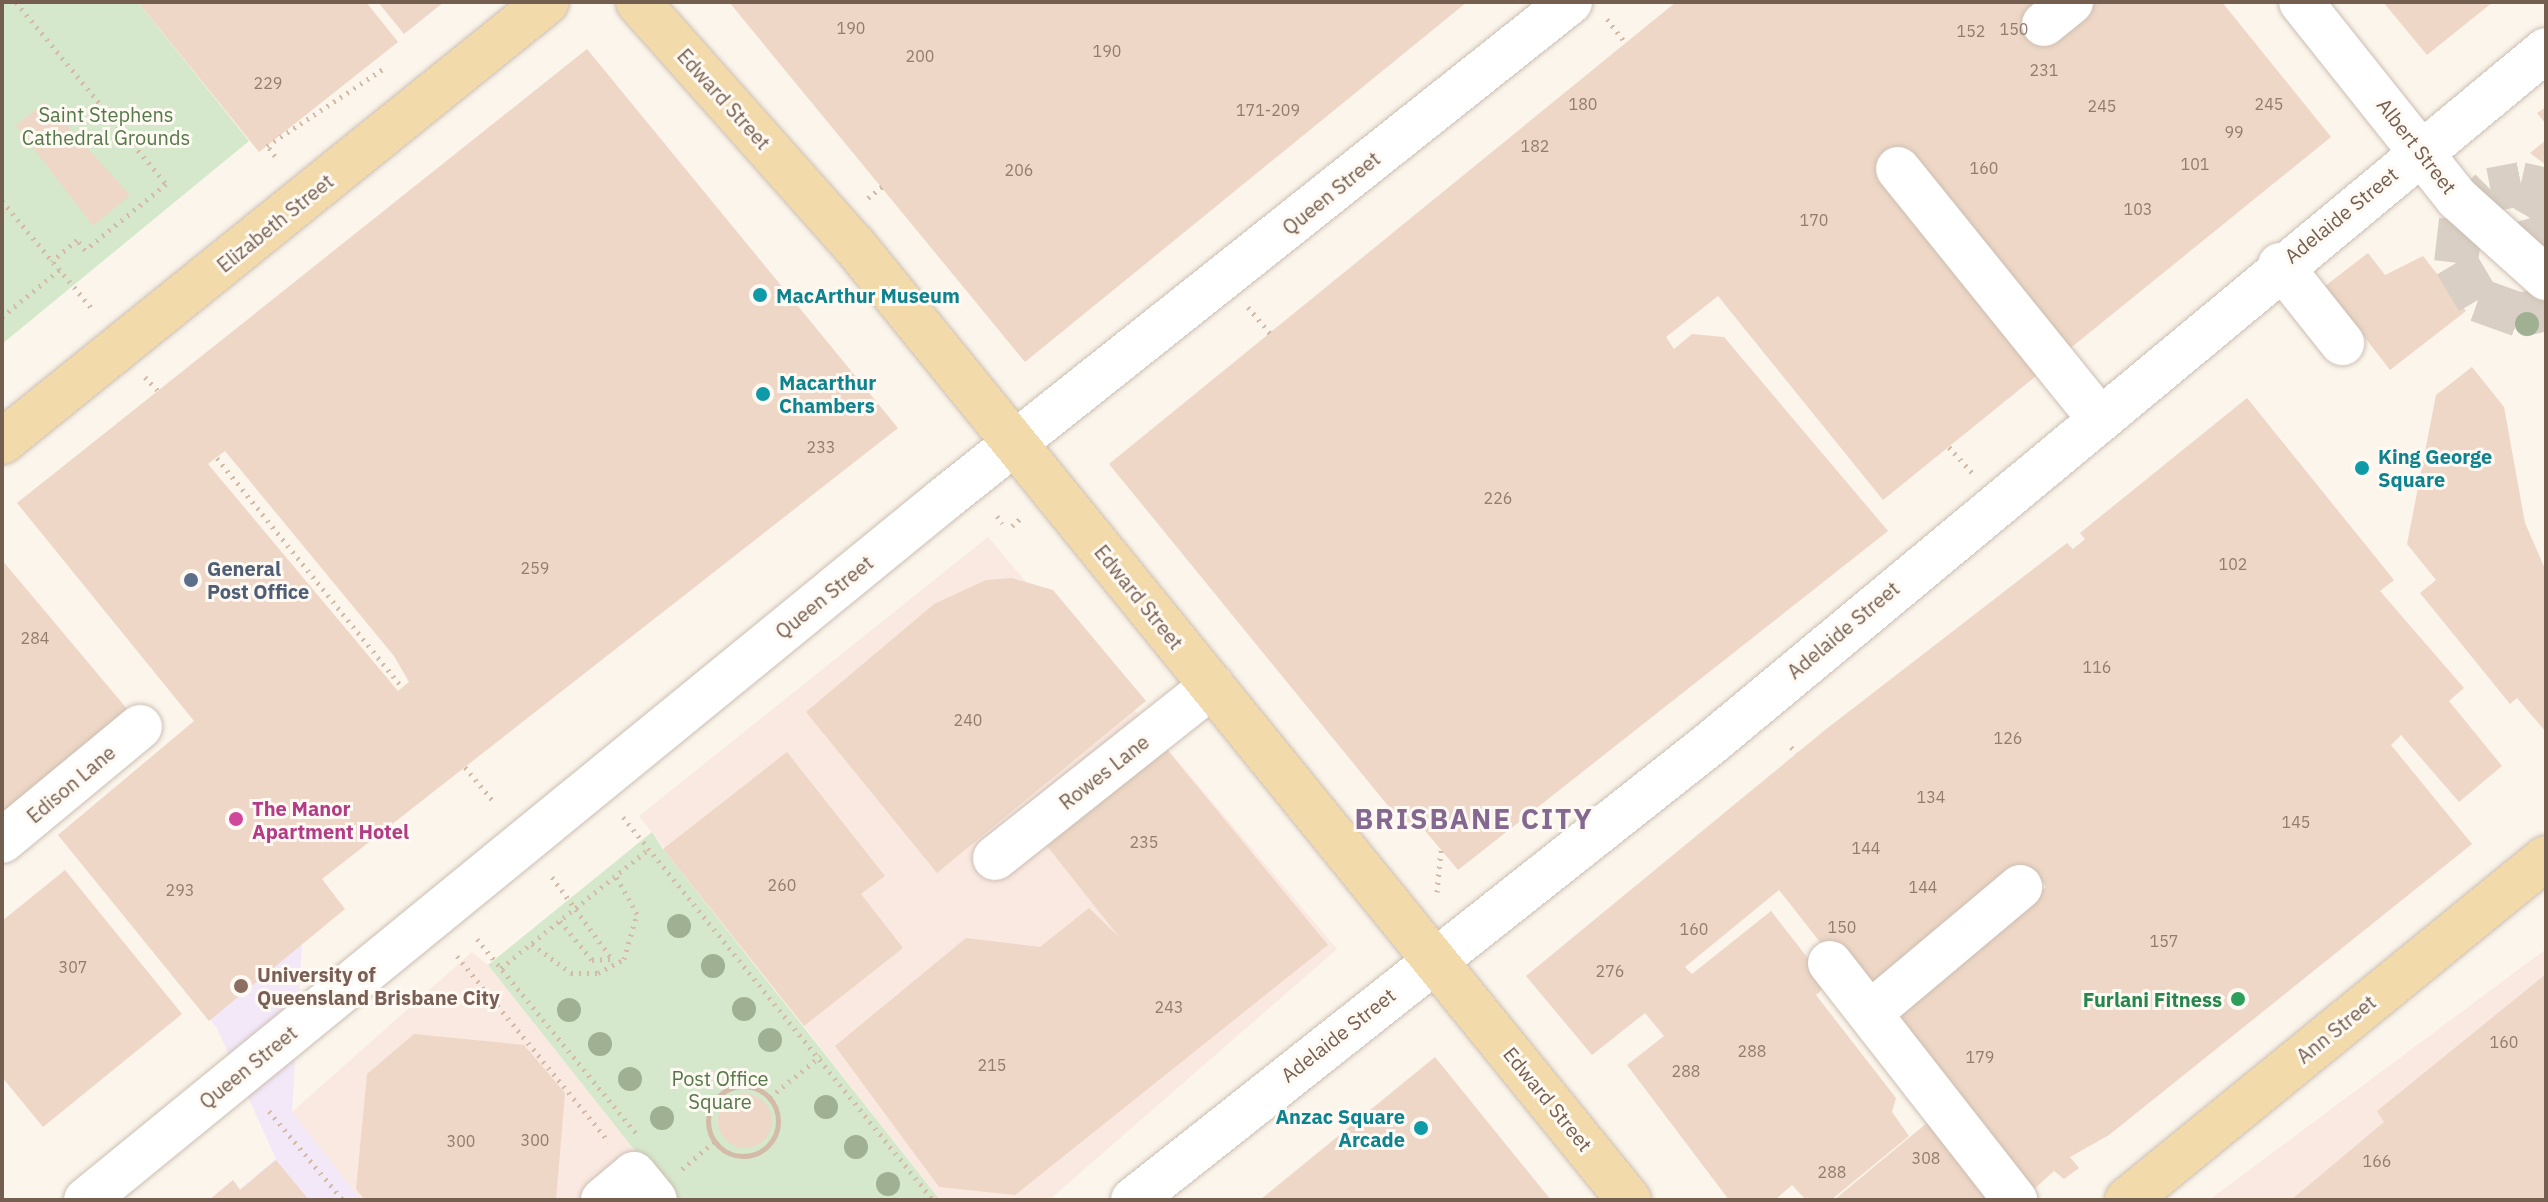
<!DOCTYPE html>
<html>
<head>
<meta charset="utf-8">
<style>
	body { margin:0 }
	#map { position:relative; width:2548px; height:1202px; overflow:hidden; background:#fbf5eb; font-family:"IBM Plex Sans",sans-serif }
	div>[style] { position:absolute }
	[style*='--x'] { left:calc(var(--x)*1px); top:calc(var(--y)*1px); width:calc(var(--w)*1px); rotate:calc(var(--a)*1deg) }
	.commercial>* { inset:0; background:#fae9e1 }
	.education>* { inset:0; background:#f2e8f8 }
	.green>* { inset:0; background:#d5e8cb }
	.building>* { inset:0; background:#eed7c6 }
	.round { border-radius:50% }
	.minor-tunnel>* { height:44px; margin-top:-22px; transform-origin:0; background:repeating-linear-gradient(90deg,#d9cfc4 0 44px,transparent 0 66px) }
	.path>* { height:5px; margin-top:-2.5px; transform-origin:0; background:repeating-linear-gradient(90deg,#d3bba8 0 2px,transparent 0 8px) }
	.path>.ring { margin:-2.5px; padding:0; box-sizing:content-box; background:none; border:5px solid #d3bba8; border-radius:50% }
	.roads { filter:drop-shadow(0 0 2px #ccbeb2) drop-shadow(0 0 2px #ccbeb2) }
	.minor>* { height:44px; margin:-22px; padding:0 22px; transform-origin:22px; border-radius:22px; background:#fff }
	.major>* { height:44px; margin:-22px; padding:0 22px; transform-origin:22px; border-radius:22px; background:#f2daab }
	.trees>* { width:24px; height:24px; margin:-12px; border-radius:50%; background:#a0b092 }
	.dots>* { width:22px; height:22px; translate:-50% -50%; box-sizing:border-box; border:4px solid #fef9f2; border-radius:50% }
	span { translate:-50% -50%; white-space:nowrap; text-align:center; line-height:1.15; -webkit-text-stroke:6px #fef9f2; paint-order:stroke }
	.number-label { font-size:16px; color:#927c6e }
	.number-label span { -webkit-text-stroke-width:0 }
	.street-label { font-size:20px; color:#745e50 }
	.park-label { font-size:20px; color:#55784a }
	.culture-label { font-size:20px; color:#0d838f; font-weight:700 }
	.left { translate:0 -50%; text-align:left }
	.right { translate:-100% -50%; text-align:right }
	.service-label { font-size:20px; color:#4e5e75; font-weight:700 }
	.hotel-label { font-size:20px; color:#b23c85; font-weight:700 }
	.education-label { font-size:20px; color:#785e54; font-weight:700 }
	.leisure-label { font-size:20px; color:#27864d; font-weight:700 }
	.district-label { font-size:28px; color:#84688f; font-weight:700; letter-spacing:2px }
	.frame { position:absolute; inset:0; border:4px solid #745e50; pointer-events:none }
</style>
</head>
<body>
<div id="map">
	<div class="commercial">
		<i style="clip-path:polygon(988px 537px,1337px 949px,1049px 1200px,940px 1200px,639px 816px)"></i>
		<i style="clip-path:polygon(2546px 949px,2546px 1200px,2209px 1200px)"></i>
		<i style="clip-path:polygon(472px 952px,488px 965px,674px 1200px,361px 1200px,292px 1112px)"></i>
	</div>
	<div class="education">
		<i style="clip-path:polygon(150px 759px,302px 945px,292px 1112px,361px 1200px,209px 1200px,233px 1180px,240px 1189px,276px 1159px,217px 1028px,58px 835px)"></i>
	</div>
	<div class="green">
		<i style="clip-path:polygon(2px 2px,138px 2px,249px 141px,2px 344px)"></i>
		<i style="clip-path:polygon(652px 832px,663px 849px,940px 1200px,674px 1200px,488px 965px)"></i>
	</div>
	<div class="building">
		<i style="clip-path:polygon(138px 2px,366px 2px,398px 42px,259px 152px)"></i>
		<i style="clip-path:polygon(378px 2px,444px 2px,404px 34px)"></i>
		<i style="clip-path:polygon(729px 2px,1467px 2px,1025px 362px)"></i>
		<i style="clip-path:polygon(1676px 2px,2222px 2px,2331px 137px,1883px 500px,1718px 296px,1666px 337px,1674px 349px,1692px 334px,1724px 337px,1888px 531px,1458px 870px,1417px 821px,1407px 829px,1109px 464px)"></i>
		<i style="clip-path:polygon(2383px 2px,2493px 2px,2427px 55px)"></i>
		<i style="clip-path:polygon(evenodd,587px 49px,898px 428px,322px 879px,345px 909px,209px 1021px,58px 835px,194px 721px,17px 503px,587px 49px,225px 451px,394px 656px,409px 682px,398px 691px,208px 464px,225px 451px)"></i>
		<i style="clip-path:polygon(45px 102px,130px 195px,93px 226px,16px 125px)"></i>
		<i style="clip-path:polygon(2546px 107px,2546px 124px,2537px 113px)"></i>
		<i style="clip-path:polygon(2546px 140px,2546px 165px,2530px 153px)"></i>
		<i style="clip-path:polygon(2368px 253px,2385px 275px,2423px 256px,2466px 311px,2390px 370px,2325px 286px)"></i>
		<i style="clip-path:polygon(2472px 367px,2504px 407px,2525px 523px,2546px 571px,2546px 732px,2517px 698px,2510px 704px,2420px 593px,2436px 580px,2407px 544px,2436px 395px)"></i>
		<i style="clip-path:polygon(2247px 398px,2394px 580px,2380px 591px,2464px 688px,2449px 701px,2502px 766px,2459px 802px,2401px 735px,2391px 745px,2472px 844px,2109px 1135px,2070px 1157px,2079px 1168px,2064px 1179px,2054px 1171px,2031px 1192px,1880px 1015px,2046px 887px,2032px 868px,1864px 998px,1779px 890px,1685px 967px,1692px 974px,1771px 911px,1828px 984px,1816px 995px,1896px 1098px,1892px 1112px,1909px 1136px,1831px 1200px,1806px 1200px,1792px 1185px,1775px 1200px,1729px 1200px,1627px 1065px,1664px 1036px,1645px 1013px,1592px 1055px,1526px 976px,1825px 730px,2067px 543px,2073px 549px,2085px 539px,2080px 533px)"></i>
		<i style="clip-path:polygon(2px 560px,133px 716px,2px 830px)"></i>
		<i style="clip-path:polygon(1012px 578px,1053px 590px,1146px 701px,937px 873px,806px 712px,934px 604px,986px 580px)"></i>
		<i style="clip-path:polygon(1164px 746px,1328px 945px,1015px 1195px,939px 1187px,835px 1046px,966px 938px,1040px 947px,1089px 908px,1119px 937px,1047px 846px)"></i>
		<i style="clip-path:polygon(787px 752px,885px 876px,861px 894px,903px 948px,804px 1026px,663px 849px)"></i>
		<i style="clip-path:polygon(65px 870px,182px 1014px,43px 1127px,2px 1077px,2px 921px)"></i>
		<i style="clip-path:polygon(2546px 974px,2546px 1200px,2291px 1200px,2384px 1122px,2377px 1111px)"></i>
		<i style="clip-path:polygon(414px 1034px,524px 1045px,565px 1093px,556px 1200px,365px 1200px,356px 1189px,367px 1074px)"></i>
		<i style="clip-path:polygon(1435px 1057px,1551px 1200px,1260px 1200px)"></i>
		<i class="round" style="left:718px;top:1094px;width:54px;height:54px"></i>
		<i style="clip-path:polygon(1934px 1117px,2005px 1200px,1834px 1200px)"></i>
		<i style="clip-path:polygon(276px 1160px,309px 1200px,209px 1200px,233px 1180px,240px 1190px)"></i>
	</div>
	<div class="minor-tunnel">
		<i style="--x:2540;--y:256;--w:39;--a:-105"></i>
		<i style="--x:2530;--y:218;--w:32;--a:-60"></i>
		<i style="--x:2546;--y:190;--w:26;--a:-167"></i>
		<i style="--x:2521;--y:184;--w:31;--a:169"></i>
		<i style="--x:2491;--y:190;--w:42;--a:135"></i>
		<i style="--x:2461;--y:220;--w:43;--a:96.6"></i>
		<i style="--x:2456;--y:263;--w:43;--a:59.3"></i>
		<i style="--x:2478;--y:300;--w:45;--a:19.7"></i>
		<i style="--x:2520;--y:315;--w:27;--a:-13"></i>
	</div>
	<div class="path">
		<i style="--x:16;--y:2;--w:236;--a:50.5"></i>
		<i style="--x:166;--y:184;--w:104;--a:140.8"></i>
		<i style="--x:85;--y:250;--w:13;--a:-129"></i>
		<i style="--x:77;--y:240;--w:33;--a:140"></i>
		<i style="--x:1607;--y:19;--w:31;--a:52"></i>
		<i style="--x:267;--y:146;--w:143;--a:-33.6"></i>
		<i style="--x:269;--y:148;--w:10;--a:53"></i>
		<i style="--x:868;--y:198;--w:19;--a:-39"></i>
		<i style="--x:2;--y:201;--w:142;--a:50.1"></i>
		<i style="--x:1248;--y:307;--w:34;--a:50"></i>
		<i style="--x:2;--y:317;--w:74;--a:-39.5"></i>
		<i style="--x:145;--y:377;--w:19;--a:47"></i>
		<i style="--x:1949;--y:447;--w:36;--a:48"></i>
		<i style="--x:217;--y:458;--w:294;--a:51.1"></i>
		<i style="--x:997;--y:516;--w:9;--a:54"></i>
		<i style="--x:1012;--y:526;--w:13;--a:-42"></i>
		<i style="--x:1791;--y:747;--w:8;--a:45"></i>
		<i style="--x:465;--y:767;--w:44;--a:50.5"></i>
		<i style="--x:623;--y:817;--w:493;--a:51"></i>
		<i style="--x:552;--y:877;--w:102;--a:53.8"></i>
		<i style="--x:1437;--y:892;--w:42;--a:-84.6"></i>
		<i style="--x:560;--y:921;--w:50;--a:50.6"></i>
		<i style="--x:592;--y:960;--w:19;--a:-3"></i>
		<i style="--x:477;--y:939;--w:251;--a:50.7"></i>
		<i style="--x:532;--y:944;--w:49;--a:36.6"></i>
		<i style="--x:571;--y:973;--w:27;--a:0"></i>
		<i style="--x:598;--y:973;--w:30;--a:-28"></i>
		<i style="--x:624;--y:959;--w:47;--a:-73.9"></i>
		<i style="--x:637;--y:914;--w:46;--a:-118.8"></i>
		<i style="--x:457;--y:956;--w:240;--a:50.7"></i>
		<i style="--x:501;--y:968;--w:189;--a:-38.8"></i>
		<i class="ring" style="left:708px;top:1086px;width:65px;height:65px"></i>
		<i style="--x:770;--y:1097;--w:65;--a:-38.8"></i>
		<i style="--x:269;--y:1111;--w:116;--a:50.3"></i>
		<i style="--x:682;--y:1169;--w:43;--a:-40.3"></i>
		<i style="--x:1025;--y:1200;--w:7;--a:0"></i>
	</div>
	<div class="roads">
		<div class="minor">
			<i style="--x:2301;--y:2;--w:251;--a:51.5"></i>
			<i style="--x:2457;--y:198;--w:120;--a:42"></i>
			<i style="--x:2044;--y:24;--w:35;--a:-39"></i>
			<i style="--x:1898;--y:169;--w:319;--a:51.1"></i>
			<i style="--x:2280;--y:265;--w:100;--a:51.5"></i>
			<i style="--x:2;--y:841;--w:179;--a:-39.6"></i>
			<i style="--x:995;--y:858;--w:277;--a:-38.4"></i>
			<i style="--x:1830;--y:963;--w:301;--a:52"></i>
			<i style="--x:1870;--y:1013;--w:196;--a:-40"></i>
			<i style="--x:86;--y:1200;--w:1107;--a:-39.24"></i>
			<i style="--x:943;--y:500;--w:801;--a:-38.46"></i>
			<i style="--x:603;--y:1200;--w:40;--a:-40"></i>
			<i style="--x:634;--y:1174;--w:33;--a:51"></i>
			<i style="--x:1133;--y:1200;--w:737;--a:-38.33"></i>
			<i style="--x:1711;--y:743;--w:1085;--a:-39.69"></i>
		</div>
		<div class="major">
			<i style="--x:638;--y:2;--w:325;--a:48.4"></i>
			<i style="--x:854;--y:245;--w:1230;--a:50.94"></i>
			<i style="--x:2;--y:442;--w:700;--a:-38.92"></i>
			<i style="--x:2127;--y:1200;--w:541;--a:-39.22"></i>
		</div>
	</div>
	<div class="trees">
		<i style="left:2527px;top:324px"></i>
		<i style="left:679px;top:926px"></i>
		<i style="left:713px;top:966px"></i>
		<i style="left:744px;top:1009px"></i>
		<i style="left:569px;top:1010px"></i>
		<i style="left:770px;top:1040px"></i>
		<i style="left:600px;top:1044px"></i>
		<i style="left:630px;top:1079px"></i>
		<i style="left:826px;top:1107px"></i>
		<i style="left:662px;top:1118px"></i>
		<i style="left:856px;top:1147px"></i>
		<i style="left:888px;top:1184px"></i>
	</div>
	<div class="dots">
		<i style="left:760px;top:295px;background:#0f9aa8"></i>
		<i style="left:763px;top:394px;background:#0f9aa8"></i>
		<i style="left:2362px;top:468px;background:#0f9aa8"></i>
		<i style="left:191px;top:580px;background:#5c6f8a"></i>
		<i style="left:236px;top:819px;background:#d1479c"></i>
		<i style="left:241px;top:986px;background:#8d6e63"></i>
		<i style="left:2238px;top:999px;background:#2e9e5b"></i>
		<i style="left:1421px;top:1128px;background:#0f9aa8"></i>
	</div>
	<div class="number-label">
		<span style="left:851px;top:28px">190</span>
		<span style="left:2014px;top:29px">150</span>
		<span style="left:1971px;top:31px">152</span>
		<span style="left:1107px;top:51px">190</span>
		<span style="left:920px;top:56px">200</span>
		<span style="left:2044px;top:70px">231</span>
		<span style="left:268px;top:83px">229</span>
		<span style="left:1583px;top:104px">180</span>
		<span style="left:2269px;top:104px">245</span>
		<span style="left:2102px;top:106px">245</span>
		<span style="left:1268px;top:110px">171-209</span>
		<span style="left:2234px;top:132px">99</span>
		<span style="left:1535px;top:146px">182</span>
		<span style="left:2195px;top:164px">101</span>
		<span style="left:1984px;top:168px">160</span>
		<span style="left:1019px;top:170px">206</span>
		<span style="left:2138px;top:209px">103</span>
		<span style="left:1814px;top:220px">170</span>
		<span style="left:821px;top:447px">233</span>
		<span style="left:1498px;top:498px">226</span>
		<span style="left:2233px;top:564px">102</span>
		<span style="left:535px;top:568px">259</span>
		<span style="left:35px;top:638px">284</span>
		<span style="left:2097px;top:667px">116</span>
		<span style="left:968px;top:720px">240</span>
		<span style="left:2008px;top:738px">126</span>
		<span style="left:1931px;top:797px">134</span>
		<span style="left:2296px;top:822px">145</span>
		<span style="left:1144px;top:842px">235</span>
		<span style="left:1866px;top:848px">144</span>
		<span style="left:782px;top:885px">260</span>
		<span style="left:1923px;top:887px">144</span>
		<span style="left:180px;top:890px">293</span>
		<span style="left:1842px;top:927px">150</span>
		<span style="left:1694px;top:929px">160</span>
		<span style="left:2164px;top:941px">157</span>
		<span style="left:73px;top:967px">307</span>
		<span style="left:1610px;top:971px">276</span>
		<span style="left:1169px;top:1007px">243</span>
		<span style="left:2504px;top:1042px">160</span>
		<span style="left:1752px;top:1051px">288</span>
		<span style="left:1980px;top:1057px">179</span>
		<span style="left:992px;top:1065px">215</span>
		<span style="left:1686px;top:1071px">288</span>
		<span style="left:535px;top:1140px">300</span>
		<span style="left:461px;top:1141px">300</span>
		<span style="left:1926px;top:1158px">308</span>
		<span style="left:2377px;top:1161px">166</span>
		<span style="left:1832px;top:1172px">288</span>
	</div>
	<div class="street-label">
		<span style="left:724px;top:99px;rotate:48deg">Edward Street</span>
		<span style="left:2417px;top:146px;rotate:52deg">Albert Street</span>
		<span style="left:1331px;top:193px;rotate:-39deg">Queen Street</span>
		<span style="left:2341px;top:215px;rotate:-39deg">Adelaide Street</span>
		<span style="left:275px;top:223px;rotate:-39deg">Elizabeth Street</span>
		<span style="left:824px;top:597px;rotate:-39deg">Queen Street</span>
		<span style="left:1139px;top:597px;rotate:51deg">Edward Street</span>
		<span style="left:1843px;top:630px;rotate:-40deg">Adelaide Street</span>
		<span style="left:1104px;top:772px;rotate:-38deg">Rowes Lane</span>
		<span style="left:71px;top:784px;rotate:-40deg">Edison Lane</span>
		<span style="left:2336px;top:1029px;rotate:-39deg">Ann Street</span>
		<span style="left:1338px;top:1035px;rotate:-38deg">Adelaide Street</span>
		<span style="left:248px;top:1067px;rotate:-39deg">Queen Street</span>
		<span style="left:1548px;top:1099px;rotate:51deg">Edward Street</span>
	</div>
	<div class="park-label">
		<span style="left:106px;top:126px">Saint Stephens<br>Cathedral Grounds</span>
		<span style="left:720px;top:1090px">Post Office<br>Square</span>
	</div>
	<div class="culture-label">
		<span class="left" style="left:776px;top:295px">MacArthur Museum</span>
		<span class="left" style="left:779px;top:394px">Macarthur<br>Chambers</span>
		<span class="left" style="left:2378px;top:468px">King George<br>Square</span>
		<span class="right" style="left:1405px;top:1128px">Anzac Square<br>Arcade</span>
	</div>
	<div class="service-label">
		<span class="left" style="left:207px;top:580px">General<br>Post Office</span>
	</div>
	<div class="hotel-label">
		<span class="left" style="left:252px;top:820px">The Manor<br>Apartment Hotel</span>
	</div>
	<div class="education-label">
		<span class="left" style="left:257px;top:986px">University of<br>Queensland Brisbane City</span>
	</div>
	<div class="leisure-label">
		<span class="right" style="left:2222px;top:999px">Furlani Fitness</span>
	</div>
	<div class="district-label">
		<span style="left:1474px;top:819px">BRISBANE CITY</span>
	</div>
	<div class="frame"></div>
</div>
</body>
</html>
